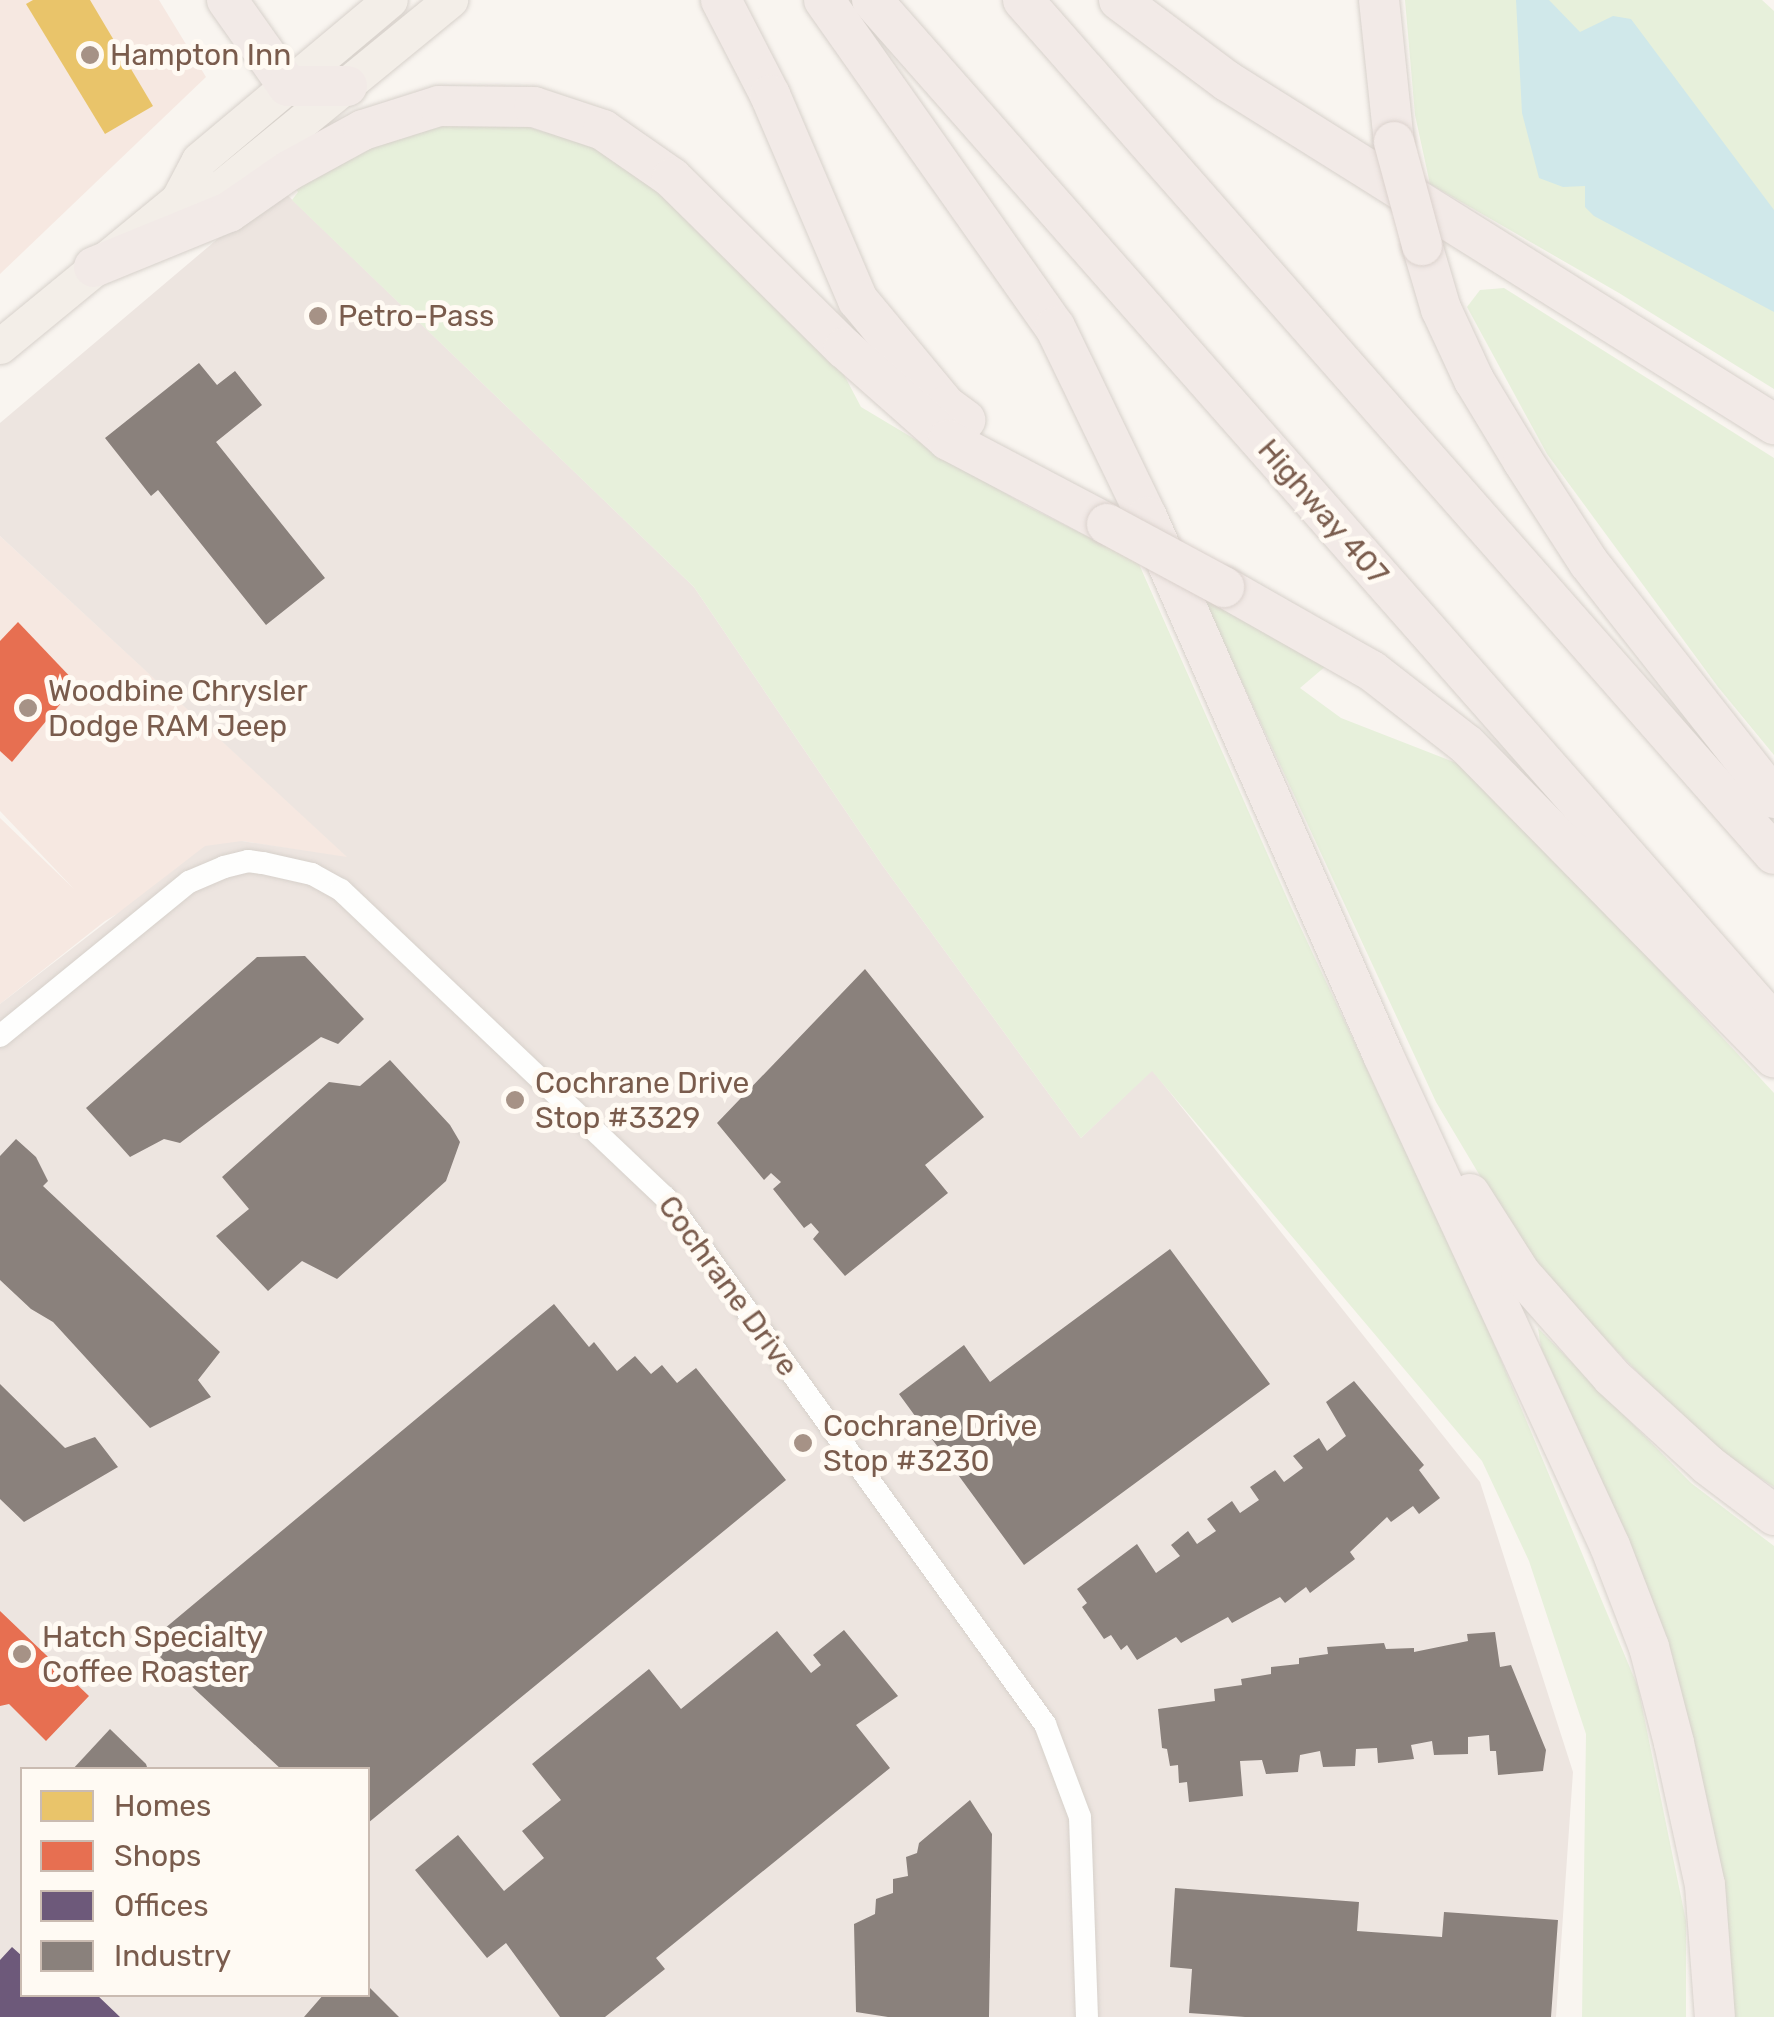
<!DOCTYPE html>
<html>
<head>
<meta charset="utf-8">
<style>
	body { margin:0 }
	#map { position:relative; width:1774px; height:2017px; overflow:hidden; background:#f9f5f0; font-family:Rubik,sans-serif }
	div>[style] { position:absolute }
	[style*='--x'] { left:calc(var(--x)*1px); top:calc(var(--y)*1px); width:calc(var(--w)*1px); rotate:calc(var(--a)*1deg) }
	.commercial>* { inset:0; background:#f6e8e1 }
	.industrial>* { inset:0; background:#ede5e0 }
	.green>* { inset:0; background:#e7f0db }
	.water>* { inset:0; background:#d0e8ea }
	.homes>* { inset:0; background:#e9c46a }
	.shops>* { inset:0; background:#e76f51 }
	.offices>* { inset:0; background:#6d597a }
	.industry>* { inset:0; background:#8a817c }
	.roads { filter:drop-shadow(0 0 2px #d7d1cb) drop-shadow(0 0 2px #d7d1cb) }
	.street>* { height:22px; margin:-11px; padding:0 11px; transform-origin:11px; border-radius:11px; background:#fefefd }
	.primary>* { height:35px; margin:-17.5px; padding:0 17.5px; transform-origin:17.5px; border-radius:17.5px; background:#f3eee8 }
	.highway>* { height:40px; margin:-20px; padding:0 20px; transform-origin:20px; border-radius:20px; background:#f2eae7 }
	.bridges { filter:drop-shadow(0 0 2px #dad1cc) drop-shadow(0 0 2px #dad1cc) }
	.highway-bridge>* { height:40px; margin:-20px; padding:0 20px; transform-origin:20px; border-radius:20px; background:#f2eae7 }
	.dots>* { width:28px; height:28px; translate:-50% -50%; box-sizing:border-box; border:5px solid #fffaf3; border-radius:50% }
	span { translate:-50% -50%; white-space:nowrap; text-align:center; line-height:1.15; -webkit-text-stroke:10px #fffaf3; paint-order:stroke }
	.poi-label { font-size:30px; color:#7a5c4d }
	.left { translate:0 -50%; text-align:left }
	.street-label { font-size:30px; color:#7a5c4d }
	.legend { position:absolute; left:20px; top:1767px; width:350px; height:230px; box-sizing:border-box; background:#fffaf3; border:2px solid #cabbb1; margin:0; padding:12px 18px; list-style:none; font-size:30px; color:#7a5c4d }
	.legend li { display:flex; align-items:center; gap:20px; height:50px }
	.legend b { width:50px; border:2px solid #cabbb1 }
</style>
</head>
<body>
<div id="map">
	<div class="commercial">
		<i style="clip-path:polygon(0 0,159px 0,206px 77px,0 274px)"></i>
		<i style="clip-path:polygon(0 536px,349px 858px,242px 841px,105px 921px,0 1004px,0 818px,74px 889px,0 811px)"></i>
	</div>
	<div class="industrial">
		<i style="clip-path:polygon(evenodd,279px 187px,694px 587px,883px 866px,1081px 1138px,1152px 1070px,1480px 1482px,1573px 1772px,1556px 2017px,0 2017px,0 1004px,205px 846px,242px 841px,347px 857px,0 536px,0 423px,279px 187px,22px 1770px,368px 1770px,368px 1994px,22px 1994px,22px 1770px)"></i>
	</div>
	<div class="green">
		<i style="clip-path:polygon(1405px 0,1762px 0,1774px 11px,1774px 389px,1619px 293px,1430px 184px,1415px 115px)"></i>
		<i style="clip-path:polygon(511px 122px,605px 150px,680px 211px,842px 371px,861px 407px,1025px 505px,1138px 562px,1291px 907px,1477px 1303px,1638px 1687px,1686px 1921px,1686px 2017px,1582px 2017px,1586px 1734px,1529px 1561px,1482px 1461px,1152px 1071px,1081px 1138px,883px 866px,694px 587px,292px 200px,298px 192px,295px 188px,404px 127px)"></i>
		<i style="clip-path:polygon(1504px 288px,1774px 458px,1774px 755px,1718px 687px,1547px 454px,1467px 307px,1480px 290px)"></i>
		<i style="clip-path:polygon(1202px 596px,1327px 665px,1300px 688px,1341px 718px,1459px 764px,1567px 870px,1774px 1093px,1774px 1487px,1708px 1444px,1533px 1265px,1436px 1102px)"></i>
		<i style="clip-path:polygon(1538px 1328px,1691px 1483px,1774px 1546px,1774px 2017px,1728px 2017px,1626px 1534px,1541px 1348px)"></i>
	</div>
	<div class="water">
		<i style="clip-path:polygon(1516px 0,1549px 0,1580px 32px,1613px 16px,1631px 19px,1774px 210px,1774px 312px,1594px 216px,1585px 207px,1585px 186px,1563px 187px,1539px 178px,1522px 113px)"></i>
	</div>
	<div class="homes">
		<i style="clip-path:polygon(33px 0,90px 0,153px 106px,105px 134px,26px 4px)"></i>
	</div>
	<div class="shops">
		<i style="clip-path:polygon(18px 622px,77px 684px,12px 762px,0 751px,0 641px)"></i>
		<i style="clip-path:polygon(0 1611px,89px 1696px,46px 1741px,9px 1704px,0 1706px)"></i>
	</div>
	<div class="offices">
		<i style="clip-path:polygon(12px 1947px,22px 1956px,22px 1994px,96px 1994px,120px 2017px,0 2017px,0 1960px)"></i>
	</div>
	<div class="industry">
		<i style="clip-path:polygon(199px 363px,217px 385px,235px 371px,262px 405px,216px 442px,325px 578px,266px 625px,158px 490px,151px 496px,105px 438px)"></i>
		<i style="clip-path:polygon(305px 956px,364px 1019px,338px 1044px,321px 1037px,180px 1143px,164px 1139px,130px 1157px,86px 1108px,257px 957px)"></i>
		<i style="clip-path:polygon(865px 969px,984px 1117px,925px 1165px,948px 1193px,845px 1276px,813px 1239px,819px 1232px,811px 1223px,804px 1228px,773px 1189px,781px 1182px,771px 1173px,764px 1180px,717px 1123px)"></i>
		<i style="clip-path:polygon(390px 1060px,450px 1125px,460px 1142px,446px 1181px,337px 1279px,302px 1261px,268px 1291px,216px 1236px,249px 1209px,222px 1177px,329px 1082px,360px 1086px)"></i>
		<i style="clip-path:polygon(16px 1139px,36px 1157px,48px 1181px,43px 1186px,220px 1352px,198px 1380px,211px 1397px,150px 1428px,53px 1322px,31px 1309px,0 1280px,0 1156px)"></i>
		<i style="clip-path:polygon(1170px 1249px,1270px 1384px,1024px 1565px,899px 1394px,964px 1345px,990px 1382px)"></i>
		<i style="clip-path:polygon(554px 1304px,589px 1347px,594px 1342px,617px 1371px,635px 1356px,651px 1374px,662px 1365px,677px 1383px,696px 1368px,786px 1480px,368px 1823px,368px 1770px,282px 1770px,146px 1644px)"></i>
		<i style="clip-path:polygon(1354px 1381px,1424px 1465px,1419px 1470px,1440px 1498px,1419px 1514px,1413px 1506px,1391px 1522px,1387px 1517px,1350px 1552px,1355px 1559px,1310px 1593px,1306px 1587px,1285px 1603px,1280px 1597px,1232px 1623px,1228px 1617px,1181px 1643px,1176px 1637px,1137px 1660px,1127px 1645px,1121px 1650px,1111px 1635px,1104px 1639px,1082px 1607px,1087px 1603px,1077px 1589px,1137px 1544px,1156px 1573px,1180px 1556px,1171px 1545px,1188px 1531px,1197px 1544px,1216px 1531px,1207px 1519px,1232px 1501px,1240px 1513px,1259px 1500px,1250px 1487px,1275px 1470px,1284px 1482px,1303px 1468px,1293px 1456px,1319px 1438px,1327px 1451px,1346px 1436px,1326px 1402px)"></i>
		<i style="clip-path:polygon(0 1384px,65px 1448px,95px 1437px,118px 1467px,24px 1522px,0 1499px)"></i>
		<i style="clip-path:polygon(844px 1630px,898px 1696px,856px 1725px,890px 1768px,656px 1958px,665px 1969px,605px 2017px,560px 2017px,506px 1943px,487px 1958px,415px 1870px,458px 1835px,504px 1891px,544px 1858px,522px 1831px,561px 1800px,532px 1764px,649px 1669px,681px 1709px,777px 1631px,811px 1673px,821px 1665px,813px 1655px)"></i>
		<i style="clip-path:polygon(1495px 1632px,1500px 1667px,1511px 1665px,1546px 1750px,1543px 1771px,1498px 1775px,1496px 1751px,1490px 1751px,1489px 1735px,1468px 1737px,1468px 1754px,1434px 1755px,1432px 1741px,1411px 1745px,1414px 1759px,1378px 1763px,1377px 1748px,1356px 1749px,1355px 1766px,1323px 1767px,1320px 1751px,1300px 1755px,1298px 1772px,1266px 1774px,1262px 1760px,1240px 1761px,1243px 1796px,1189px 1802px,1187px 1782px,1179px 1783px,1178px 1765px,1170px 1766px,1167px 1749px,1162px 1748px,1158px 1709px,1215px 1701px,1214px 1689px,1242px 1685px,1241px 1679px,1271px 1674px,1271px 1667px,1299px 1664px,1299px 1658px,1328px 1654px,1327px 1647px,1384px 1643px,1386px 1649px,1414px 1648px,1414px 1652px,1468px 1641px,1467px 1634px)"></i>
		<i style="clip-path:polygon(110px 1729px,146px 1764px,148px 1770px,72px 1770px)"></i>
		<i style="clip-path:polygon(970px 1800px,992px 1834px,989px 2017px,888px 2017px,856px 2012px,854px 1924px,875px 1914px,876px 1899px,893px 1893px,893px 1879px,908px 1876px,906px 1857px,917px 1853px,919px 1843px)"></i>
		<i style="clip-path:polygon(1175px 1888px,1359px 1902px,1357px 1931px,1442px 1937px,1444px 1912px,1558px 1920px,1551px 2017px,1245px 2017px,1189px 2013px,1192px 1969px,1170px 1967px)"></i>
		<i style="clip-path:polygon(368px 1986px,399px 2017px,304px 2017px,324px 1994px,368px 1994px)"></i>
	</div>
	<div class="roads">
		<div class="street">
			<i style="--x:0;--y:1036;--w:244;--a:-39.2"></i>
			<i style="--x:189;--y:882;--w:38;--a:-23"></i>
			<i style="--x:224;--y:867;--w:25;--a:-14"></i>
			<i style="--x:248;--y:861;--w:15;--a:8"></i>
			<i style="--x:263;--y:863;--w:50;--a:12.7"></i>
			<i style="--x:312;--y:874;--w:33;--a:29"></i>
			<i style="--x:341;--y:890;--w:446;--a:43.5"></i>
			<i style="--x:665;--y:1197;--w:650;--a:54.21"></i>
			<i style="--x:1045;--y:1724;--w:99;--a:69.4"></i>
			<i style="--x:1080;--y:1817;--w:200;--a:88"></i>
		</div>
		<div class="primary">
			<i style="--x:178;--y:200;--w:30;--a:-4"></i>
			<i style="--x:208;--y:198;--w:313;--a:-39.3"></i>
			<i style="--x:0;--y:346;--w:230;--a:-39.4"></i>
			<i style="--x:178;--y:200;--w:45;--a:-62.3"></i>
			<i style="--x:199;--y:160;--w:249;--a:-40"></i>
		</div>
		<div class="highway">
			<i style="--x:227;--y:0;--w:105;--a:54.7"></i>
			<i style="--x:288;--y:86;--w:59;--a:0"></i>
			<i style="--x:721;--y:0;--w:107;--a:62.7"></i>
			<i style="--x:770;--y:95;--w:223;--a:66.8"></i>
			<i style="--x:858;--y:300;--w:138;--a:50.3"></i>
			<i style="--x:946;--y:406;--w:24;--a:36"></i>
			<i style="--x:824;--y:0;--w:400;--a:54.8"></i>
			<i style="--x:1055;--y:327;--w:211;--a:64.2"></i>
			<i style="--x:1147;--y:517;--w:587;--a:66.31"></i>
			<i style="--x:1383;--y:1055;--w:541;--a:65.19"></i>
			<i style="--x:1610;--y:1546;--w:108;--a:68.9"></i>
			<i style="--x:1649;--y:1647;--w:99;--a:75.4"></i>
			<i style="--x:1674;--y:1743;--w:145;--a:77.7"></i>
			<i style="--x:1705;--y:1885;--w:132;--a:85.7"></i>
			<i style="--x:872;--y:0;--w:1365;--a:48.62"></i>
			<i style="--x:1023;--y:0;--w:1137;--a:48.67"></i>
			<i style="--x:1119;--y:0;--w:135;--a:36.9"></i>
			<i style="--x:1227;--y:81;--w:646;--a:32.09"></i>
			<i style="--x:1379;--y:0;--w:143;--a:84"></i>
			<i style="--x:1422;--y:245;--w:67;--a:73.5"></i>
			<i style="--x:1441;--y:309;--w:78;--a:65.1"></i>
			<i style="--x:1474;--y:380;--w:95;--a:58.8"></i>
			<i style="--x:1523;--y:461;--w:121;--a:57.1"></i>
			<i style="--x:1589;--y:563;--w:299;--a:51.8"></i>
			<i style="--x:94;--y:267;--w:146;--a:-22.2"></i>
			<i style="--x:229;--y:212;--w:72;--a:-34.8"></i>
			<i style="--x:288;--y:171;--w:85;--a:-28.7"></i>
			<i style="--x:363;--y:130;--w:80;--a:-17.5"></i>
			<i style="--x:439;--y:106;--w:95;--a:0.6"></i>
			<i style="--x:534;--y:107;--w:73;--a:18.4"></i>
			<i style="--x:603;--y:130;--w:84;--a:34.8"></i>
			<i style="--x:672;--y:178;--w:242;--a:44.7"></i>
			<i style="--x:844;--y:348;--w:139;--a:41.5"></i>
			<i style="--x:948;--y:440;--w:180;--a:27.8"></i>
			<i style="--x:1224;--y:587;--w:170;--a:29.6"></i>
			<i style="--x:1372;--y:671;--w:120;--a:37.9"></i>
			<i style="--x:1467;--y:745;--w:438;--a:45.5"></i>
			<i style="--x:1470;--y:1194;--w:95;--a:57.5"></i>
			<i style="--x:1521;--y:1274;--w:137;--a:48.5"></i>
			<i style="--x:1612;--y:1377;--w:130;--a:42.5"></i>
			<i style="--x:1708;--y:1465;--w:83;--a:37.1"></i>
		</div>
	</div>
	<div class="bridges">
		<div class="highway-bridge">
			<i style="--x:1394;--y:142;--w:107;--a:74.8"></i>
			<i style="--x:1107;--y:524;--w:133;--a:28.3"></i>
		</div>
	</div>
	<div class="dots">
		<i style="left:90px;top:55px;background:#a69286"></i>
		<i style="left:318px;top:316px;background:#a69286"></i>
		<i style="left:28px;top:708px;background:#a69286"></i>
		<i style="left:515px;top:1100px;background:#a69286"></i>
		<i style="left:803px;top:1443px;background:#a69286"></i>
		<i style="left:22px;top:1654px;background:#a69286"></i>
	</div>
	<div class="poi-label">
		<span class="left" style="left:110px;top:55px">Hampton Inn</span>
		<span class="left" style="left:338px;top:316px">Petro-Pass</span>
		<span class="left" style="left:48px;top:708px">Woodbine Chrysler<br>Dodge RAM Jeep</span>
		<span class="left" style="left:535px;top:1100px">Cochrane Drive<br>Stop #3329</span>
		<span class="left" style="left:823px;top:1443px">Cochrane Drive<br>Stop #3230</span>
		<span class="left" style="left:42px;top:1654px">Hatch Specialty<br>Coffee Roaster</span>
	</div>
	<div class="street-label">
		<span style="left:1323px;top:512px;rotate:49deg">Highway 407</span>
		<span style="left:728px;top:1286px;rotate:54deg">Cochrane Drive</span>
	</div>
	<ul class="legend">
	<li><b style="height:28px;background:#e9c46a"></b>Homes</li>
	<li><b style="height:28px;background:#e76f51"></b>Shops</li>
	<li><b style="height:28px;background:#6d597a"></b>Offices</li>
	<li><b style="height:28px;background:#8a817c"></b>Industry</li>
	</ul>
</div>
</body>
</html>
